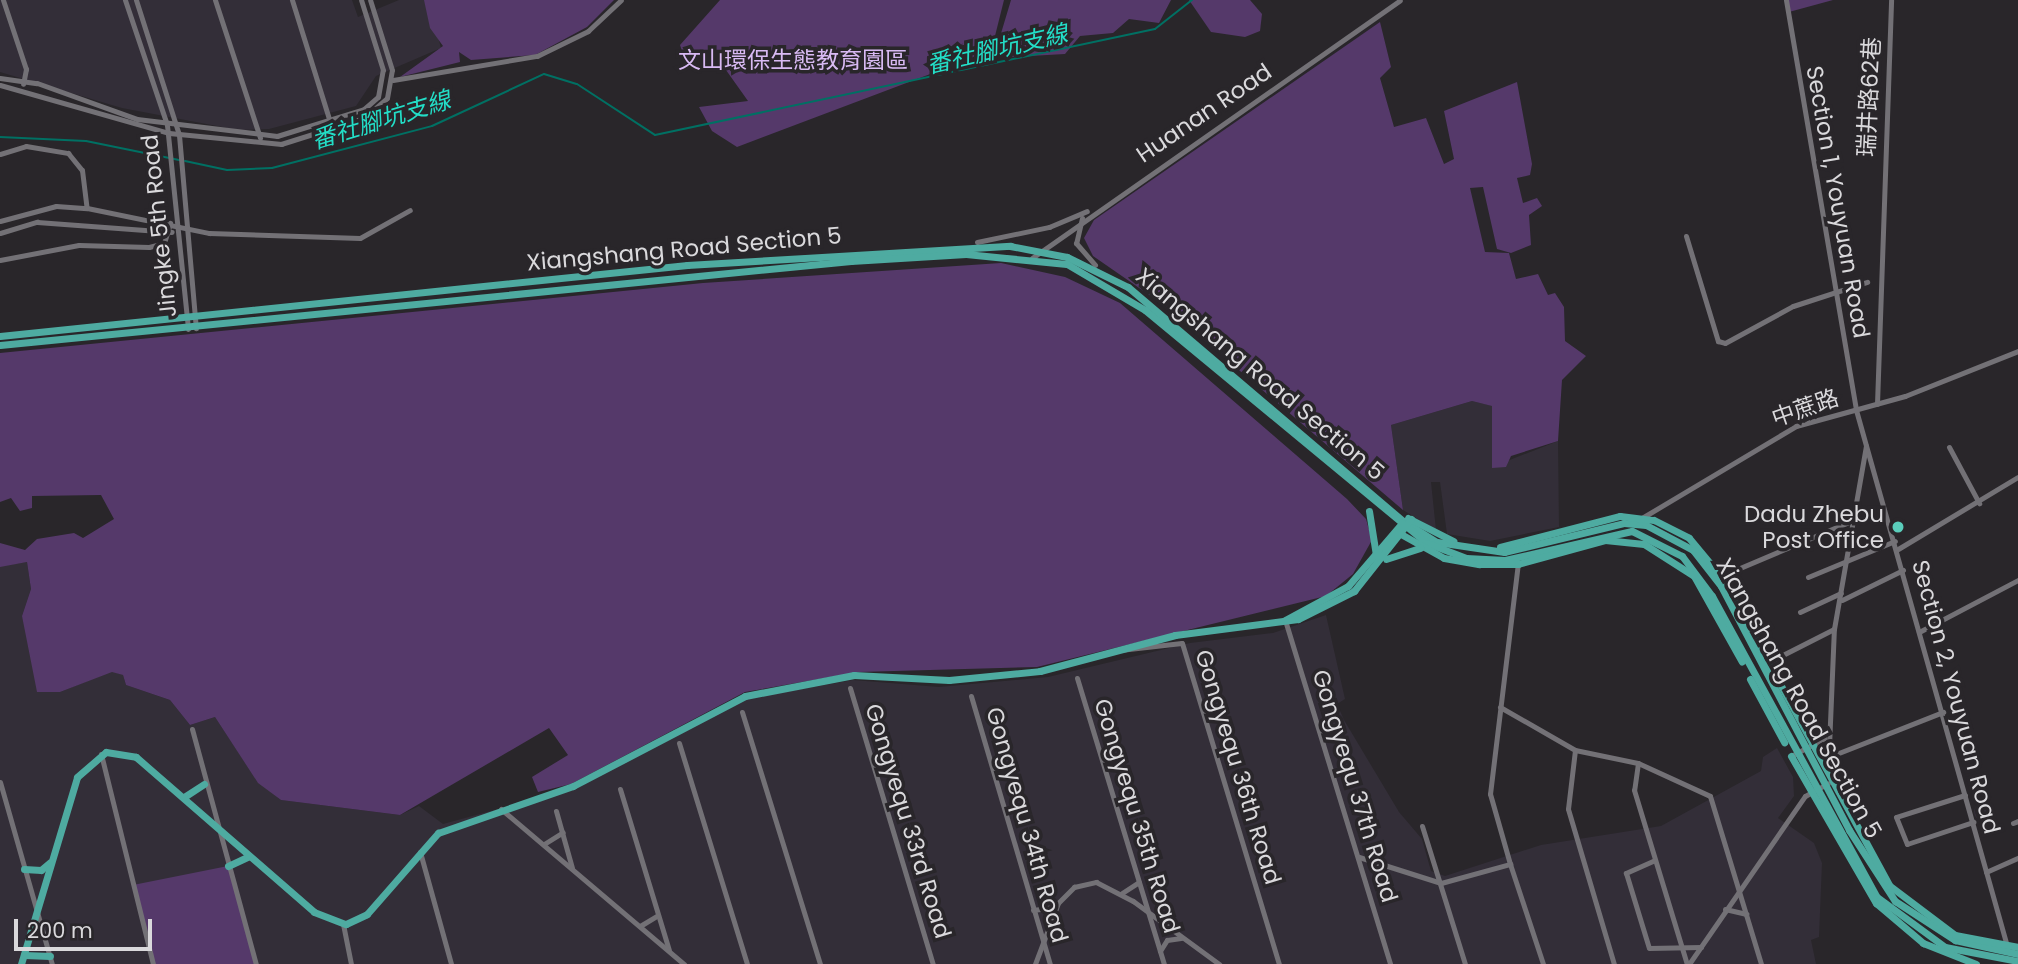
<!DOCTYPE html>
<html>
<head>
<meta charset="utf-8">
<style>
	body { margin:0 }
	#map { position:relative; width:2018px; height:964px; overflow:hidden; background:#29262a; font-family:Poppins,"Noto Sans TC",sans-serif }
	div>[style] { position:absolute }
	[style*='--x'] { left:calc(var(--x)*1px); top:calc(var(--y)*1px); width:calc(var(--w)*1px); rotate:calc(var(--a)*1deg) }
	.built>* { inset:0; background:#332e38 }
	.round { border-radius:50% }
	.green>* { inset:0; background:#55396a }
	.stream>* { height:2px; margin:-1px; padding:0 1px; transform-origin:1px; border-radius:1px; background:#007063 }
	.minor>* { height:5px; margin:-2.5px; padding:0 2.5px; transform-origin:2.5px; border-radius:2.5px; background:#737176 }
	.major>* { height:7px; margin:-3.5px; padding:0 3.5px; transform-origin:3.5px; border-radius:3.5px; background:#4eaba1 }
	.dots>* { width:19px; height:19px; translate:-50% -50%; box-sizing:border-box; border:4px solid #29262a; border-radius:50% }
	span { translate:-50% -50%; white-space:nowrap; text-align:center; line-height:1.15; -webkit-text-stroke:7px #29262a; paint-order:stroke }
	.park-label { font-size:23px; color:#d8baf3 }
	.street-label { font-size:23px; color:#dad9dc }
	.poi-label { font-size:23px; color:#dad9dc }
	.right { translate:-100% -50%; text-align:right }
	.water-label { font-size:24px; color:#23dec7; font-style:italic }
	.scale { position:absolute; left:14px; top:919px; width:138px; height:32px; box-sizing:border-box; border:4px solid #dad9dc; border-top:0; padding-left:9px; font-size:21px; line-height:24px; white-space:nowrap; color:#dad9dc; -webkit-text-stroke:5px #29262a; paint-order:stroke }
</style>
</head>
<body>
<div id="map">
	<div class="built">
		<i style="clip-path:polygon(0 0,352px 0,358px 17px,399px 0,428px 0,441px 48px,376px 76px,356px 106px,269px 129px,238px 130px,122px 108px,0 72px)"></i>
		<i style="clip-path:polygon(1472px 401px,1493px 406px,1492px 467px,1558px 441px,1559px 527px,1490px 541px,1447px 534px,1440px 482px,1431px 482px,1436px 530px,1403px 510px,1391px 425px)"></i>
		<i style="clip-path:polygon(27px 562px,31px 589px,22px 616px,60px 692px,112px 671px,123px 675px,126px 685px,170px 700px,190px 725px,215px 717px,258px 782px,281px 800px,400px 815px,419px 806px,443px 824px,571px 789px,745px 699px,853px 680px,939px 687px,1048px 677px,1190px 643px,1273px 633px,1326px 615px,1345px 699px,1337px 704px,1344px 720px,1399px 812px,1422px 839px,1431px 871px,1445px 876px,1541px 845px,1661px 826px,1761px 771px,1763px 757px,1777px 748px,1793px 777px,1794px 796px,1778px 818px,1814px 843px,1822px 863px,1819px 937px,1811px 940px,1816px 964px,0 964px,0 566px)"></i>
		<i class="round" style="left:1974px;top:804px;width:16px;height:16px"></i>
	</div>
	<div class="green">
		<i style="clip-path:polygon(424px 0,614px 0,587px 27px,535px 55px,471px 60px,459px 52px,460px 62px,400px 77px,443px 46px,430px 28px)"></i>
		<i style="clip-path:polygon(720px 0,1004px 0,993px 44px,970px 59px,737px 147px,712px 131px,699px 107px,748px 101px,721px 63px,683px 54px,680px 45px)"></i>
		<i style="clip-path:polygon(1011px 0,1171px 0,1159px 23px,1129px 19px,1113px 33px,1080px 36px,1065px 54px,1010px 57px,999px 40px)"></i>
		<i style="clip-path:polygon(1189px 0,1250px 0,1262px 14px,1260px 31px,1245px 37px,1211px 32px)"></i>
		<i style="clip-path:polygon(1787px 0,1833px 0,1789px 12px)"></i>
		<i style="clip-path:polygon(1380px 22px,1391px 67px,1380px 78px,1394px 127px,1426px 118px,1444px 164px,1454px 159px,1444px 111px,1517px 82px,1532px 164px,1530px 175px,1517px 178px,1523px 203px,1537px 198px,1542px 206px,1529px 215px,1531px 245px,1511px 253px,1497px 249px,1483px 187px,1470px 188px,1485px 252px,1509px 253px,1516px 279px,1538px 274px,1548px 295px,1555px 293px,1564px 307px,1565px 341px,1586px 356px,1562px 380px,1558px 441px,1511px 456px,1506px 467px,1492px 468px,1492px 406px,1472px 401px,1391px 425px,1403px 510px,1158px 301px,1093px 256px,1084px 238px,1094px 220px)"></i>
		<i style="clip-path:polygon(1001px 263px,1065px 277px,1120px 303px,1347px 499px,1366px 519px,1372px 540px,1353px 574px,1326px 596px,1037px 667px,859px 672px,745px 692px,571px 784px,538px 792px,532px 777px,568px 755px,549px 728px,400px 815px,281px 800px,258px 783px,215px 717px,190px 725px,170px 700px,126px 685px,123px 675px,112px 672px,60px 692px,37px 692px,22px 616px,31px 589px,27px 562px,0 567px,0 543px,25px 550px,37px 539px,74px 533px,83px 538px,114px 519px,101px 495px,32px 496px,32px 508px,20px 511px,11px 498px,0 502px,0 353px,703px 283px)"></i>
		<i style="clip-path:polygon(228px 866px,256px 964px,153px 964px,133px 885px)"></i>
	</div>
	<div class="stream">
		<i style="--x:0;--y:137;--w:86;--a:2.7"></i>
		<i style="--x:86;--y:141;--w:95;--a:11.5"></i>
		<i style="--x:185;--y:161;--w:43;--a:12.1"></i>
		<i style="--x:227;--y:170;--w:45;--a:-2.5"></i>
		<i style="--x:272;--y:168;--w:165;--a:-14.7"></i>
		<i style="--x:432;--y:126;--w:123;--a:-24.9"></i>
		<i style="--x:544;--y:74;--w:34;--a:17"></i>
		<i style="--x:577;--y:84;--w:93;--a:33.2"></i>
		<i style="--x:655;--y:135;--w:511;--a:-11.97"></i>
		<i style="--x:1155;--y:29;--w:47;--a:-38.1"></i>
	</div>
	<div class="minor">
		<i style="--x:3;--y:0;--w:73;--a:71.6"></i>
		<i style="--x:26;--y:69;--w:15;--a:101"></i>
		<i style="--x:125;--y:0;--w:132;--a:71.4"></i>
		<i style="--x:167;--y:125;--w:205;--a:84.1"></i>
		<i style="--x:136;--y:0;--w:142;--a:72.3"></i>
		<i style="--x:179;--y:135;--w:194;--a:85"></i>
		<i style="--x:215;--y:0;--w:145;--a:71.9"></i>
		<i style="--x:292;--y:0;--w:128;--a:72.7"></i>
		<i style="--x:1786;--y:0;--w:416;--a:80.3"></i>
		<i style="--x:1856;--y:410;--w:557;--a:74.27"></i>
		<i style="--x:0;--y:78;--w:37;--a:8"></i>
		<i style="--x:37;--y:83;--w:106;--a:19.8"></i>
		<i style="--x:137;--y:119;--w:141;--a:6.9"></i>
		<i style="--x:277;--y:136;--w:91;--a:-17.2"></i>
		<i style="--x:364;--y:109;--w:18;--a:-41"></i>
		<i style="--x:378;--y:97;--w:27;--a:-80"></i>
		<i style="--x:383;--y:70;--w:73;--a:-107.4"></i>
		<i style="--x:393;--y:80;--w:146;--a:-9.5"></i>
		<i style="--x:537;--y:56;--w:57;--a:-26.1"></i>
		<i style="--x:588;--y:31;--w:45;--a:-43.2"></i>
		<i style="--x:0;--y:85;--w:176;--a:15.9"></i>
		<i style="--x:169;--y:133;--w:113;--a:5.6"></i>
		<i style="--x:281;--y:144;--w:87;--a:-17.4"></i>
		<i style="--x:364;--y:118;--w:30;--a:-41"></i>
		<i style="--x:387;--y:98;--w:28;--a:-80"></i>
		<i style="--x:392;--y:70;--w:73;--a:-107.4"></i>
		<i style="--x:0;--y:154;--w:27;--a:-17"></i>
		<i style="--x:26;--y:146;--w:43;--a:9.5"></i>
		<i style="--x:68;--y:153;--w:22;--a:51"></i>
		<i style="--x:82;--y:170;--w:38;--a:83"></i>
		<i style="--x:87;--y:208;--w:125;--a:11.6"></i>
		<i style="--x:209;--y:233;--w:151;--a:1.9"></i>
		<i style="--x:360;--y:238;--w:57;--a:-29.2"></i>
		<i style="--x:1082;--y:218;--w:26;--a:103"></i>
		<i style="--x:1076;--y:243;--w:29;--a:49"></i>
		<i style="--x:0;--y:221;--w:58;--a:-15"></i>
		<i style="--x:56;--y:206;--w:31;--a:4"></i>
		<i style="--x:0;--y:233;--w:39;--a:-17"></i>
		<i style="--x:37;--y:222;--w:135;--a:4.2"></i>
		<i style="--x:1686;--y:236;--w:110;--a:73.1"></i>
		<i style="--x:1718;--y:341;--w:7;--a:16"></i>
		<i style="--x:1725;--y:343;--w:77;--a:-28.6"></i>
		<i style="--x:1793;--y:306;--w:78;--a:-18"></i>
		<i style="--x:977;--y:242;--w:74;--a:-11.8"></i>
		<i style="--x:1049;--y:227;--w:41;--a:-22.8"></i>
		<i style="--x:1032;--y:258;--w:449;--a:-35"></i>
		<i style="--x:0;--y:260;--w:80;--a:-10.8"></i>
		<i style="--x:79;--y:245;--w:70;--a:1.6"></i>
		<i style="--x:149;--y:247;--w:16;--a:-15"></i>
		<i style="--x:164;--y:243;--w:21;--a:-73"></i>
		<i style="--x:1877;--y:404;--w:404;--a:-88"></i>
		<i style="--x:1949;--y:447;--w:64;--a:61.8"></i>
		<i style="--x:1640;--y:519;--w:182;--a:-30.8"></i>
		<i style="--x:1796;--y:426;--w:113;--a:-15.4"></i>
		<i style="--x:1905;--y:396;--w:122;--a:-21.7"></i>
		<i style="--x:1898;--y:549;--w:140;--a:-31"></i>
		<i style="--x:1721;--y:576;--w:139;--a:-22.9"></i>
		<i style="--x:1808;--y:577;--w:94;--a:-22.5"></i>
		<i style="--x:1842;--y:600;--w:68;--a:-26.2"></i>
		<i style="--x:1800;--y:612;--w:45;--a:-24.9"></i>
		<i style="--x:1285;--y:620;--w:360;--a:73"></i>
		<i style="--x:1919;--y:632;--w:112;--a:-27.7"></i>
		<i style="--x:1120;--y:650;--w:62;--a:-6.4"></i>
		<i style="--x:1182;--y:643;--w:335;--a:73.2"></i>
		<i style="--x:1767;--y:663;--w:75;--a:-26.9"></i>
		<i style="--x:1077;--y:678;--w:299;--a:73.1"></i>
		<i style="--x:850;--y:688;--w:288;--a:73.3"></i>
		<i style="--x:971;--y:696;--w:279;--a:73.6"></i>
		<i style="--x:1500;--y:707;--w:86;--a:29.8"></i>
		<i style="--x:1575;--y:750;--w:64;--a:11.7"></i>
		<i style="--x:1638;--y:763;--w:79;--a:24.6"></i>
		<i style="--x:1710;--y:796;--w:176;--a:73.1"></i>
		<i style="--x:742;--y:712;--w:264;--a:72.8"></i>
		<i style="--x:192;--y:729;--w:244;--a:74.8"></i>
		<i style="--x:679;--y:743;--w:231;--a:72.9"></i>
		<i style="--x:1575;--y:750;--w:59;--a:96.8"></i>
		<i style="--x:1568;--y:809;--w:162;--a:73.5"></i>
		<i style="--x:101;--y:754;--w:216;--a:76.1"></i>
		<i style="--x:1791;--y:756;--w:38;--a:-28"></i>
		<i style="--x:1826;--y:758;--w:126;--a:-21.5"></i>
		<i style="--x:1638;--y:763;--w:27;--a:98"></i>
		<i style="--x:1634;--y:790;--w:182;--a:73.1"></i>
		<i style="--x:1828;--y:770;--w:141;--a:-87.6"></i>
		<i style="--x:1834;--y:629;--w:186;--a:-80.1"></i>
		<i style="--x:0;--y:782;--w:189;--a:74.1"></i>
		<i style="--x:620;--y:789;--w:168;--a:73.1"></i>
		<i style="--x:1965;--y:795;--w:72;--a:162.3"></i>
		<i style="--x:1896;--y:817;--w:29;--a:68"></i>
		<i style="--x:1907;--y:844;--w:70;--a:-18.4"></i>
		<i style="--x:501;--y:809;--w:240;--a:40.3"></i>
		<i style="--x:556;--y:811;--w:59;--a:74.3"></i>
		<i style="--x:2013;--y:823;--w:5;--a:-22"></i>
		<i style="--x:1422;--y:826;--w:145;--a:72.7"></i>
		<i style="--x:544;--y:844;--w:22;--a:-32"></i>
		<i style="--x:420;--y:852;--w:116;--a:74.5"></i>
		<i style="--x:1359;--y:857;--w:86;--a:17.6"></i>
		<i style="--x:1655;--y:860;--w:32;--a:156"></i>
		<i style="--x:1626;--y:873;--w:78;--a:73"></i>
		<i style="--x:1649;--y:948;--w:52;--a:-1.1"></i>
		<i style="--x:1510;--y:864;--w:73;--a:-105.9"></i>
		<i style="--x:1490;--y:794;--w:232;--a:-83.1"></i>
		<i style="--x:1986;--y:872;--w:35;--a:-24"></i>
		<i style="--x:1441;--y:883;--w:72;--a:-15.4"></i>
		<i style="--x:1510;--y:864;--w:105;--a:71.7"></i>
		<i style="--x:1122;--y:893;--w:20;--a:-33"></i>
		<i style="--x:1725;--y:909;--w:22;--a:13"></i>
		<i style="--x:1033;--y:910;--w:22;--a:-8"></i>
		<i style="--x:343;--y:924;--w:41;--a:78.7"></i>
		<i style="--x:640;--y:926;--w:21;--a:-31"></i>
		<i style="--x:1160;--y:951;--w:13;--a:-58"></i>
		<i style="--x:1167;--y:940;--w:14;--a:-8"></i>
		<i style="--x:1035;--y:964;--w:65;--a:-69.3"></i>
		<i style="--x:1058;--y:903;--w:23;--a:-45"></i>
		<i style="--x:1074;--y:887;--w:23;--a:-13"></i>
		<i style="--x:1096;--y:882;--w:42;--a:27.2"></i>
		<i style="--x:1133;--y:901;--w:107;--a:36.2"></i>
		<i style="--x:1689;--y:964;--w:204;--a:-55.4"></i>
		<i style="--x:1805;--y:796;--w:26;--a:-29"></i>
	</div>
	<div class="major">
		<i style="--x:0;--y:336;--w:691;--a:-5.9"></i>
		<i style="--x:687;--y:265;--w:324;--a:-3.4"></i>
		<i style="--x:1010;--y:246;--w:58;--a:10.9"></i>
		<i style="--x:1067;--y:257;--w:68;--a:26.2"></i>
		<i style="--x:1128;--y:287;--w:361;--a:40.4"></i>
		<i style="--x:1403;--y:521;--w:40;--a:32"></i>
		<i style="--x:1437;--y:542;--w:68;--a:8.5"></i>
		<i style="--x:1504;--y:552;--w:123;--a:-13.6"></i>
		<i style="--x:1624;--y:523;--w:22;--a:5"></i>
		<i style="--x:1646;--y:525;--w:53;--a:28"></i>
		<i style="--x:1693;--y:550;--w:46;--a:52.1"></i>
		<i style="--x:1721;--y:586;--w:276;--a:62.3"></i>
		<i style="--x:1849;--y:830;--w:85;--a:57.1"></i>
		<i style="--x:1895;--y:901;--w:72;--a:33"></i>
		<i style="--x:1955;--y:940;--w:65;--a:12.5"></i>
		<i style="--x:0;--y:345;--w:855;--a:-5.64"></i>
		<i style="--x:851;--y:261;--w:115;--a:-3.5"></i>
		<i style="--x:966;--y:254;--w:101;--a:5.7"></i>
		<i style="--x:1067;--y:264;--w:91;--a:30.5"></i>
		<i style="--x:1145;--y:310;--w:366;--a:39.6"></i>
		<i style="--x:1427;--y:543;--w:42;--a:21"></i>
		<i style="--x:1466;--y:558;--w:39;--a:3"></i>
		<i style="--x:1505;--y:560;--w:130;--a:-12.9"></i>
		<i style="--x:1632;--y:531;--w:56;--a:26.6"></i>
		<i style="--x:1682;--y:556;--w:50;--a:53.1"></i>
		<i style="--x:1712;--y:596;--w:343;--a:61.3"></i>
		<i style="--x:1877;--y:897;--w:84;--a:36.3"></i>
		<i style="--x:1945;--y:947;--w:74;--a:10.9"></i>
		<i style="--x:1369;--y:511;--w:45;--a:81"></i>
		<i style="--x:1408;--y:518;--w:51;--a:27.1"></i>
		<i style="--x:1399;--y:533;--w:51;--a:29.1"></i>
		<i style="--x:1444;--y:558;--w:36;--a:10"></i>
		<i style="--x:1479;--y:564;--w:39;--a:0"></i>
		<i style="--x:1518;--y:564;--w:90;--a:-15.4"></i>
		<i style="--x:1605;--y:540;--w:39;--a:6"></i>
		<i style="--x:1644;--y:544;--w:59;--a:32.6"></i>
		<i style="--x:1694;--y:576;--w:98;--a:60.8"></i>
		<i style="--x:1500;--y:547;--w:124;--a:-14.5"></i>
		<i style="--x:1620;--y:516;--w:34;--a:7"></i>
		<i style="--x:1654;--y:520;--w:39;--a:27"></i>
		<i style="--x:1689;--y:538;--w:53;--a:50.3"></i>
		<i style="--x:1723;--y:579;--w:349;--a:61.5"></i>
		<i style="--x:1890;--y:886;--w:81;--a:37"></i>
		<i style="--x:1955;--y:935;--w:64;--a:10.8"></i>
		<i style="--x:1386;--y:559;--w:36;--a:-18"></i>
		<i style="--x:1285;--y:620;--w:72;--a:-28.4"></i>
		<i style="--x:1348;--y:586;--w:83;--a:-49.4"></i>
		<i style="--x:1750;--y:679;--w:72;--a:61.6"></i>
		<i style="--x:1791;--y:756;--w:170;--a:60"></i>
		<i style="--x:1876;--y:903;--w:62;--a:40.4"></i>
		<i style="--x:1923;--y:943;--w:57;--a:21.6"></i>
		<i style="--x:184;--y:797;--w:24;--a:-33"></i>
		<i style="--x:228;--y:866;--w:23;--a:-25"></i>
		<i style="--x:24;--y:869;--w:17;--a:3"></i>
		<i style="--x:41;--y:870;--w:11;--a:-41"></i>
		<i style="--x:24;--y:955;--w:26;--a:2"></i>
		<i style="--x:21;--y:964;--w:195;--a:-73.3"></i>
		<i style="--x:77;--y:777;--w:38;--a:-41"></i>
		<i style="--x:106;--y:752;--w:30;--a:9"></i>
		<i style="--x:136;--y:757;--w:236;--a:41"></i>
		<i style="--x:314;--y:912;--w:34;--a:21"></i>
		<i style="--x:346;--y:924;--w:23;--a:-25"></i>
		<i style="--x:367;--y:914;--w:108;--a:-48.8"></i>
		<i style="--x:438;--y:833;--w:143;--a:-19.2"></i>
		<i style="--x:573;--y:786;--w:194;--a:-27.6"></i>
		<i style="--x:745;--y:696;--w:111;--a:-10.9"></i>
		<i style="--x:854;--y:675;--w:95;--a:3"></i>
		<i style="--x:949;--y:680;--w:91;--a:-5.6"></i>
		<i style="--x:1040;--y:671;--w:140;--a:-14.9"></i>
		<i style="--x:1175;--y:635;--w:124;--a:-7.4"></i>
		<i style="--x:1298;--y:619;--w:63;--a:-26.6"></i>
		<i style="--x:1354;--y:591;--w:92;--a:-51.6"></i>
	</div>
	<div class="dots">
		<i style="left:1898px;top:527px;background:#5bcebc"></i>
	</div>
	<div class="park-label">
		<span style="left:793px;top:60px">文山環保生態教育園區</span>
	</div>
	<div class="street-label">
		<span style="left:1869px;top:97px;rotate:-87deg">瑞井路62巷</span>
		<span style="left:1204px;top:113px;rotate:-34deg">Huanan Road</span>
		<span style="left:1838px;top:202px;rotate:80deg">Section 1, Youyuan Road</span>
		<span style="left:159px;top:226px;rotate:-96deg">Jingke 5th Road</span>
		<span style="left:684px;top:249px;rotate:-5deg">Xiangshang Road Section 5</span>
		<span style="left:1260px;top:374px;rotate:40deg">Xiangshang Road Section 5</span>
		<span style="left:1805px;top:408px;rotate:-19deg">中蔗路</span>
		<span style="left:1956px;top:697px;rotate:75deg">Section 2, Youyuan Road</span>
		<span style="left:1799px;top:698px;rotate:61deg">Xiangshang Road Section 5</span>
		<span style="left:1238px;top:767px;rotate:73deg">Gongyequ 36th Road</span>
		<span style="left:1355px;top:786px;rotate:73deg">Gongyequ 37th Road</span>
		<span style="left:1137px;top:816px;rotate:73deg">Gongyequ 35th Road</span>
		<span style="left:908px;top:821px;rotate:73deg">Gongyequ 33rd Road</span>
		<span style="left:1027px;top:825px;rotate:74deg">Gongyequ 34th Road</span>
	</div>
	<div class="poi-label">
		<span class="right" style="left:1884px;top:527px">Dadu Zhebu<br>Post Office</span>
	</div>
	<div class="water-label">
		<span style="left:997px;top:49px;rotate:-13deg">番社腳坑支線</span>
		<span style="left:381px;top:120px;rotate:-17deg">番社腳坑支線</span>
	</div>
	<div class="scale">200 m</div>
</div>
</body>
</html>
